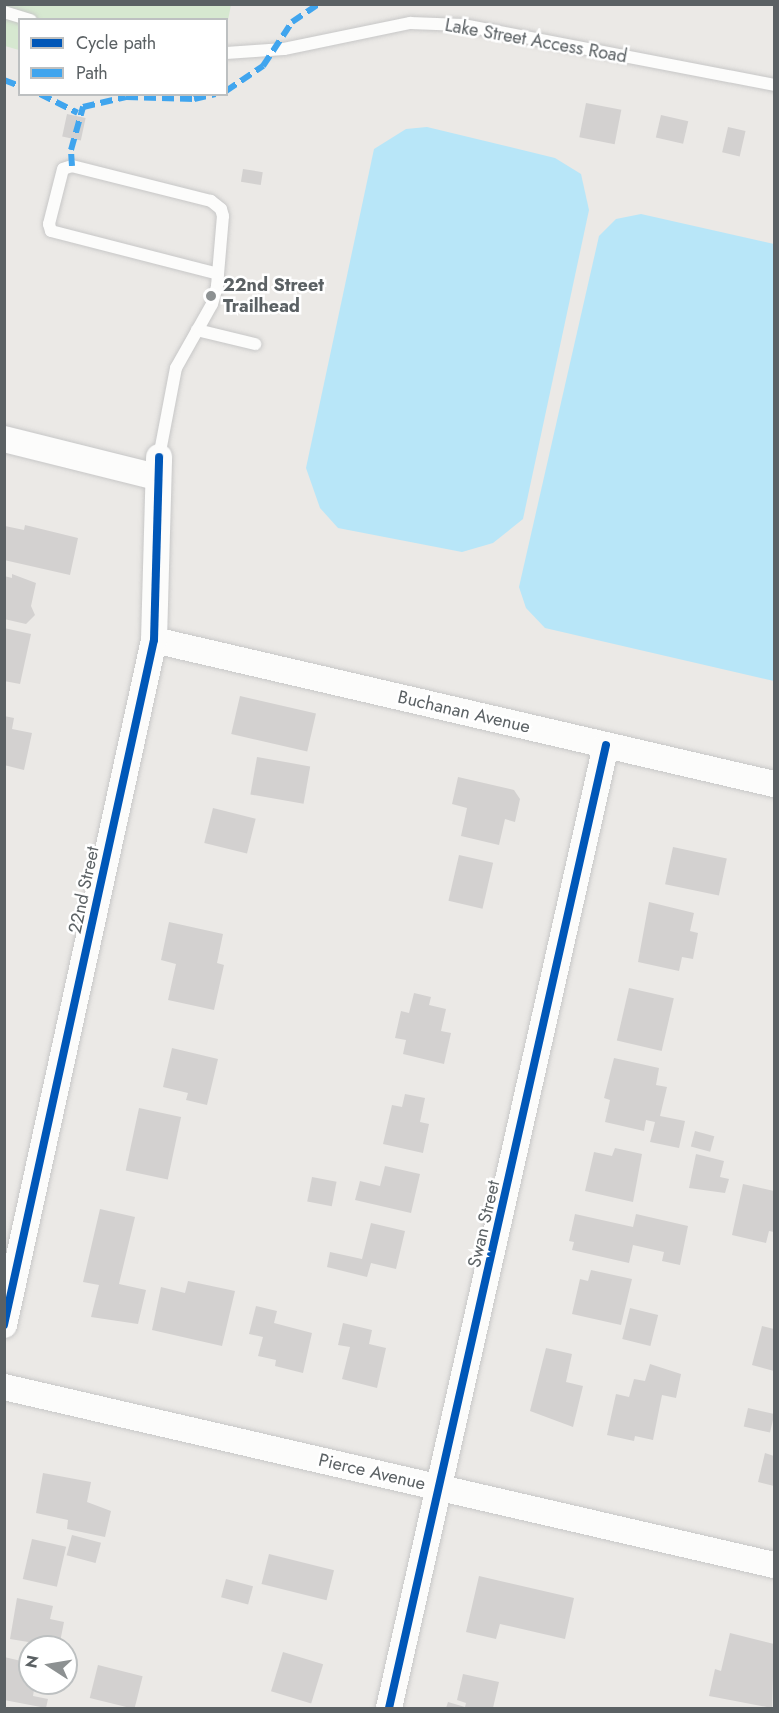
<!DOCTYPE html>
<html>
<head>
<meta charset="utf-8">
<style>
	body { margin:0 }
	#map { position:relative; width:779px; height:1713px; overflow:hidden; background:#ebe9e6; font-family:Jost,sans-serif }
	div>[style] { position:absolute }
	[style*='--x'] { left:calc(var(--x)*1px); top:calc(var(--y)*1px); width:calc(var(--w)*1px); rotate:calc(var(--a)*1deg) }
	.green>* { inset:0; background:#d6e8d0 }
	.water>* { inset:0; background:#b8e6f8 }
	.building>* { inset:0; background:#d3d1d0; transform-origin:0 0 }
	.roads { filter:drop-shadow(0 0 2px #c7c7c7) drop-shadow(0 0 2px #c7c7c7) }
	.service>* { height:12px; margin:-6px; padding:0 6px; transform-origin:6px; border-radius:6px; background:#fcfcfb }
	.minor>* { height:26px; margin:-13px; padding:0 13px; transform-origin:13px; border-radius:13px; background:#fcfcfb }
	.quiet>* { height:6px; margin-top:-3px; transform-origin:0; background:repeating-linear-gradient(90deg,#40a5ee 0 12px,transparent 0 18px) }
	.cycleway>* { height:8px; margin:-4px; padding:0 4px; transform-origin:4px; border-radius:4px; background:#0057b8 }
	.dots>* { width:16px; height:16px; translate:-50% -50%; box-sizing:border-box; border:3px solid #fff; border-radius:50% }
	span { translate:-50% -50%; white-space:nowrap; text-align:center; line-height:1.15; -webkit-text-stroke:5px #fff; paint-order:stroke }
	.street-label { font-size:18px; color:#5b6164 }
	.poi-label { font-size:18px; color:#5b6164; font-weight:700 }
	.left { translate:0 -50%; text-align:left }
	.frame { position:absolute; inset:0; border:6px solid #5b6164; pointer-events:none }
	.legend { position:absolute; left:18px; top:18px; width:210px; height:78px; box-sizing:border-box; background:#fff; border:2px solid #bdc0c1; margin:0; padding:8px 10px; list-style:none; font-size:18px; color:#5b6164 }
	.legend li { display:flex; align-items:center; gap:12px; height:30px }
	.legend b { width:30px; border:2px solid #bdc0c1 }
	.north { position:absolute; left:18px; top:1635px; width:60px; height:60px; box-sizing:border-box; background:#fff; border:2px solid #bdc0c1; border-radius:50%; rotate:282deg; font-size:16px; font-weight:700; line-height:24px; text-align:center; color:#5b6164 }
	.north::after { content:''; display:block; margin:auto; width:21px; height:27px; background:#8d9192; clip-path:polygon(50% 0,100% 100%,50% 72%,0 100%) }
</style>
</head>
<body>
<div id="map">
	<div class="green">
		<i style="clip-path:polygon(5px 5px,231px 5px,227px 25px,226px 20px,20px 20px,19px 50px,5px 46px)"></i>
	</div>
	<div class="water">
		<i style="clip-path:polygon(427px 127px,555px 158px,581px 174px,589px 210px,523px 519px,493px 543px,462px 552px,338px 528px,320px 508px,306px 468px,374px 149px,406px 129px)"></i>
		<i style="clip-path:polygon(641px 214px,774px 244px,774px 681px,545px 628px,526px 608px,519px 587px,599px 236px,616px 219px)"></i>
	</div>
	<div class="building">
		<i style="left:586px;top:103px;width:36px;height:35px;rotate:11deg"></i>
		<i style="left:67px;top:114px;width:19px;height:23px;rotate:12deg"></i>
		<i style="left:661px;top:115px;width:28px;height:23px;rotate:13deg"></i>
		<i style="left:728px;top:127px;width:18px;height:26px;rotate:13deg"></i>
		<i style="left:243px;top:169px;width:20px;height:13px;rotate:9deg"></i>
		<i style="clip-path:polygon(25px 525px,78px 538px,70px 575px,4px 560px,5px 526px,24px 530px)"></i>
		<i style="clip-path:polygon(12px 574px,36px 583px,31px 606px,35px 615px,26px 624px,4px 619px,4px 576px,12px 578px)"></i>
		<i style="clip-path:polygon(4px 628px,31px 634px,20px 684px,4px 681px)"></i>
		<i style="left:240px;top:696px;width:78px;height:39px;rotate:13deg"></i>
		<i style="clip-path:polygon(4px 716px,14px 718px,12px 729px,32px 733px,24px 770px,4px 765px)"></i>
		<i style="left:257px;top:757px;width:54px;height:38px;rotate:10deg"></i>
		<i style="clip-path:polygon(458px 777px,514px 790px,520px 799px,515px 822px,505px 819px,499px 845px,461px 836px,467px 808px,452px 804px)"></i>
		<i style="left:213px;top:808px;width:44px;height:36px;rotate:14deg"></i>
		<i style="left:673px;top:847px;width:55px;height:38px;rotate:12deg"></i>
		<i style="left:459px;top:855px;width:35px;height:47px;rotate:13deg"></i>
		<i style="clip-path:polygon(649px 902px,694px 913px,690px 931px,698px 933px,693px 959px,682px 957px,679px 971px,638px 962px)"></i>
		<i style="clip-path:polygon(169px 922px,223px 934px,217px 963px,224px 965px,214px 1010px,168px 1000px,176px 964px,161px 960px)"></i>
		<i style="left:629px;top:988px;width:46px;height:54px;rotate:13deg"></i>
		<i style="clip-path:polygon(414px 993px,431px 997px,429px 1005px,446px 1009px,441px 1031px,451px 1033px,444px 1064px,403px 1054px,406px 1040px,395px 1038px,401px 1011px,409px 1013px)"></i>
		<i style="clip-path:polygon(172px 1048px,218px 1059px,207px 1105px,186px 1100px,188px 1093px,163px 1087px)"></i>
		<i style="clip-path:polygon(614px 1058px,659px 1068px,656px 1085px,667px 1087px,660px 1116px,685px 1121px,679px 1148px,650px 1142px,655px 1122px,646px 1120px,644px 1131px,605px 1122px,610px 1100px,604px 1098px)"></i>
		<i style="clip-path:polygon(405px 1094px,425px 1098px,420px 1122px,429px 1124px,423px 1153px,383px 1144px,392px 1105px,402px 1107px)"></i>
		<i style="left:139px;top:1108px;width:43px;height:64px;rotate:12deg"></i>
		<i style="left:695px;top:1131px;width:20px;height:16px;rotate:15deg"></i>
		<i style="clip-path:polygon(615px 1148px,642px 1154px,633px 1202px,585px 1191px,594px 1152px,612px 1156px)"></i>
		<i style="clip-path:polygon(696px 1154px,724px 1161px,720px 1177px,729px 1179px,725px 1193px,689px 1188px)"></i>
		<i style="clip-path:polygon(385px 1166px,420px 1174px,411px 1213px,355px 1200px,360px 1181px,380px 1186px)"></i>
		<i style="left:312px;top:1177px;width:25px;height:25px;rotate:11deg"></i>
		<i style="clip-path:polygon(743px 1184px,774px 1191px,774px 1232px,769px 1231px,766px 1243px,732px 1235px)"></i>
		<i style="clip-path:polygon(100px 1209px,135px 1217px,119px 1284px,146px 1290px,138px 1324px,91px 1317px,99px 1285px,83px 1282px)"></i>
		<i style="clip-path:polygon(575px 1214px,633px 1227px,636px 1214px,688px 1226px,680px 1265px,662px 1261px,664px 1252px,633px 1245px,629px 1263px,572px 1250px,574px 1242px,569px 1241px)"></i>
		<i style="clip-path:polygon(371px 1223px,405px 1231px,396px 1269px,371px 1263px,367px 1277px,327px 1267px,330px 1252px,362px 1259px)"></i>
		<i style="clip-path:polygon(591px 1270px,632px 1279px,621px 1325px,572px 1314px,580px 1279px,588px 1281px)"></i>
		<i style="clip-path:polygon(188px 1281px,235px 1291px,222px 1346px,152px 1330px,161px 1287px,185px 1293px)"></i>
		<i style="clip-path:polygon(256px 1306px,277px 1311px,274px 1323px,312px 1333px,303px 1373px,275px 1366px,276px 1360px,258px 1356px,263px 1337px,249px 1334px)"></i>
		<i style="left:630px;top:1308px;width:29px;height:32px;rotate:14deg"></i>
		<i style="clip-path:polygon(343px 1323px,372px 1330px,369px 1344px,386px 1348px,377px 1388px,342px 1379px,350px 1347px,338px 1345px)"></i>
		<i style="clip-path:polygon(762px 1326px,774px 1329px,774px 1371px,752px 1365px)"></i>
		<i style="clip-path:polygon(546px 1348px,572px 1354px,566px 1382px,583px 1386px,573px 1427px,530px 1411px)"></i>
		<i style="clip-path:polygon(650px 1364px,681px 1374px,676px 1398px,662px 1395px,653px 1440px,635px 1436px,634px 1441px,607px 1435px,616px 1394px,629px 1397px,634px 1379px,645px 1381px)"></i>
		<i style="left:748px;top:1408px;width:27px;height:19px;rotate:13deg"></i>
		<i style="clip-path:polygon(765px 1453px,774px 1456px,774px 1486px,758px 1482px)"></i>
		<i style="clip-path:polygon(43px 1473px,91px 1482px,87px 1502px,111px 1511px,105px 1537px,67px 1529px,68px 1520px,36px 1513px)"></i>
		<i style="left:72px;top:1535px;width:30px;height:21px;rotate:15deg"></i>
		<i style="left:32px;top:1539px;width:35px;height:41px;rotate:13deg"></i>
		<i style="left:269px;top:1554px;width:67px;height:31px;rotate:14deg"></i>
		<i style="clip-path:polygon(479px 1576px,574px 1598px,565px 1639px,500px 1624px,496px 1639px,466px 1632px)"></i>
		<i style="left:226px;top:1579px;width:28px;height:19px;rotate:15deg"></i>
		<i style="clip-path:polygon(17px 1598px,53px 1606px,50px 1619px,64px 1622px,59px 1647px,10px 1639px)"></i>
		<i style="clip-path:polygon(730px 1633px,774px 1644px,772px 1708px,709px 1696px,715px 1669px,721px 1671px)"></i>
		<i style="left:283px;top:1652px;width:42px;height:41px;rotate:17deg"></i>
		<i style="clip-path:polygon(4px 1657px,30px 1663px,30px 1683px,53px 1683px,51px 1693px,34px 1690px,33px 1696px,48px 1699px,46px 1708px,4px 1700px)"></i>
		<i style="left:98px;top:1665px;width:46px;height:34px;rotate:14deg"></i>
		<i style="clip-path:polygon(463px 1674px,499px 1682px,493px 1708px,446px 1708px,448px 1702px,465px 1707px,466px 1703px,457px 1700px)"></i>
	</div>
	<div class="roads">
		<div class="service">
			<i style="--x:4;--y:12;--w:28;--a:17"></i>
			<i style="--x:226;--y:53;--w:58;--a:-3.9"></i>
			<i style="--x:284;--y:49;--w:129;--a:-11.7"></i>
			<i style="--x:410;--y:23;--w:53;--a:2.2"></i>
			<i style="--x:463;--y:25;--w:317;--a:10.9"></i>
			<i style="--x:197;--y:330;--w:60;--a:13.6"></i>
			<i style="--x:159;--y:457;--w:91;--a:-79.2"></i>
			<i style="--x:176;--y:368;--w:73;--a:-60.6"></i>
			<i style="--x:212;--y:304;--w:19;--a:-74"></i>
			<i style="--x:217;--y:286;--w:12;--a:-85"></i>
			<i style="--x:218;--y:274;--w:58;--a:-85.1"></i>
			<i style="--x:223;--y:216;--w:7;--a:-106"></i>
			<i style="--x:221;--y:209;--w:13;--a:-141"></i>
			<i style="--x:211;--y:201;--w:143;--a:-165.9"></i>
			<i style="--x:72;--y:166;--w:9;--a:162"></i>
			<i style="--x:63;--y:169;--w:57;--a:104.3"></i>
			<i style="--x:49;--y:224;--w:7;--a:74"></i>
			<i style="--x:51;--y:231;--w:172;--a:14.4"></i>
		</div>
		<div class="minor">
			<i style="--x:4;--y:439;--w:157;--a:14"></i>
			<i style="--x:154;--y:640;--w:637;--a:13.08"></i>
			<i style="--x:4;--y:1325;--w:701;--a:-77.65"></i>
			<i style="--x:154;--y:640;--w:183;--a:-88.4"></i>
			<i style="--x:4;--y:1387;--w:790;--a:13.02"></i>
			<i style="--x:389;--y:1708;--w:987;--a:-77.3"></i>
		</div>
	</div>
	<div class="quiet">
		<i style="--x:4;--y:80;--w:17;--a:21"></i>
		<i style="--x:226;--y:91;--w:45;--a:-34"></i>
		<i style="--x:263;--y:66;--w:53;--a:-56.6"></i>
		<i style="--x:292;--y:22;--w:32;--a:-34"></i>
		<i style="--x:40;--y:94;--w:42;--a:26.6"></i>
		<i style="--x:72;--y:166;--w:16;--a:-94"></i>
		<i style="--x:71;--y:150;--w:45;--a:-74.4"></i>
		<i style="--x:83;--y:107;--w:44;--a:-13.1"></i>
		<i style="--x:126;--y:97;--w:68;--a:1.7"></i>
		<i style="--x:194;--y:99;--w:22;--a:-13"></i>
	</div>
	<div class="cycleway">
		<i style="--x:4;--y:1325;--w:701;--a:-77.65"></i>
		<i style="--x:154;--y:640;--w:183;--a:-88.4"></i>
		<i style="--x:389;--y:1708;--w:987;--a:-77.3"></i>
	</div>
	<div class="dots">
		<i style="left:211px;top:296px;background:#8d9192"></i>
	</div>
	<div class="street-label">
		<span style="left:536px;top:41px;rotate:10deg">Lake Street Access Road</span>
		<span style="left:464px;top:712px;rotate:13deg">Buchanan Avenue</span>
		<span style="left:84px;top:890px;rotate:-78deg">22nd Street</span>
		<span style="left:484px;top:1224px;rotate:-77deg">Swan Street</span>
		<span style="left:372px;top:1472px;rotate:13deg">Pierce Avenue</span>
	</div>
	<div class="poi-label">
		<span class="left" style="left:223px;top:296px">22nd Street<br>Trailhead</span>
	</div>
	<div class="frame"></div>
	<ul class="legend">
	<li><b style="height:8px;background:#0057b8"></b>Cycle path</li>
	<li><b style="height:8px;background:#40a5ee"></b>Path</li>
	</ul>
	<div class="north">N</div>
</div>
</body>
</html>
